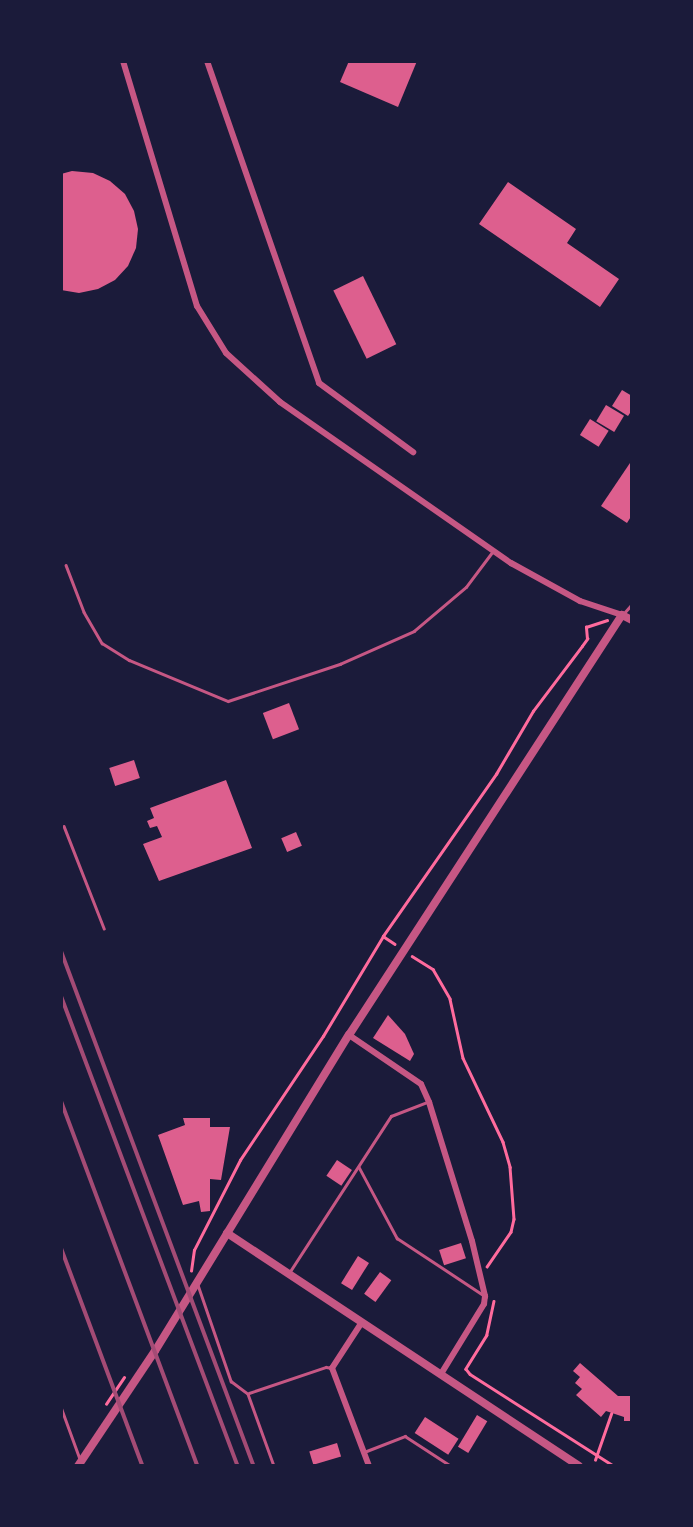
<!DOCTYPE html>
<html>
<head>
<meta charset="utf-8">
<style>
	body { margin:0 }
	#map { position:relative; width:693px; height:1527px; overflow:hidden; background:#1b1b3a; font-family:Poppins,sans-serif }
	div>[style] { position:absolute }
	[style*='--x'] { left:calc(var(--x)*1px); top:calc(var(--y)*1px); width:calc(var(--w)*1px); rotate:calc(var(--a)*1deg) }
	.building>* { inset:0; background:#dd5f8e; transform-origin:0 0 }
	.path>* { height:2.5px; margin:-1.25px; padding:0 1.25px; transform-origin:1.25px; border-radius:1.25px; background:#ff6b9d }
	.service>* { height:2.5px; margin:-1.25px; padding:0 1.25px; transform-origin:1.25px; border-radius:1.25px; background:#c65784 }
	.minor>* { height:6px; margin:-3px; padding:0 3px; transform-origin:3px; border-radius:3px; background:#c65784 }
	.tertiary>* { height:8px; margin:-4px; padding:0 4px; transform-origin:4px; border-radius:4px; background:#c65784 }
	.rail>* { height:3.5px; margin:-1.75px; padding:0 1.75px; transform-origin:1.75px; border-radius:1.75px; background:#a44b75 }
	span { translate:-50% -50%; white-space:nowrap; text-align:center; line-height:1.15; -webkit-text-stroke:7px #1b1b3a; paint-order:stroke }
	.frame { position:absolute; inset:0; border:63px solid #1b1b3a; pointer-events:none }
</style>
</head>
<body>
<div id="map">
	<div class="building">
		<i style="clip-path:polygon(349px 61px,417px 61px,398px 107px,340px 82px)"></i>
		<i style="clip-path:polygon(72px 171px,93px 173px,110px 181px,125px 194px,134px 211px,138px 229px,136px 248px,128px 266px,115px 280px,98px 289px,79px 293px,61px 290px,61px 174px)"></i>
		<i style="clip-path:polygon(508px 182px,576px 229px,567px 243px,619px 279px,600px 307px,479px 224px)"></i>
		<i style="left:363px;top:276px;width:76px;height:33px;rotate:64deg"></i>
		<i style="clip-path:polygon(622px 390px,632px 396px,632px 410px,628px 416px,612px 406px)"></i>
		<i style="left:606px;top:405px;width:21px;height:19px;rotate:31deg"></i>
		<i style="left:590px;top:419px;width:22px;height:19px;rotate:32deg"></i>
		<i style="clip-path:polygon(632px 460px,632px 515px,627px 523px,601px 506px)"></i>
		<i style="left:289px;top:703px;width:28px;height:28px;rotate:69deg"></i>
		<i style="left:134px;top:760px;width:19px;height:26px;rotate:72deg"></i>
		<i style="clip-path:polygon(226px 780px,252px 848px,159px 881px,143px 844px,162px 837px,157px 826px,150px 828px,147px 821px,154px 818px,150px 808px)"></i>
		<i style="left:296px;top:832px;width:15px;height:16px;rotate:67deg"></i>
		<i style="clip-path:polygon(388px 1015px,405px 1034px,414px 1054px,410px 1061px,373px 1038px)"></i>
		<i style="clip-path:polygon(183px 1118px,210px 1118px,210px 1127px,230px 1127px,221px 1180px,210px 1179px,210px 1211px,201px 1212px,199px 1201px,183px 1205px,158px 1135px,185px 1125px)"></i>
		<i style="left:337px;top:1160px;width:18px;height:19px;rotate:34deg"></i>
		<i style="left:461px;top:1243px;width:16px;height:23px;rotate:72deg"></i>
		<i style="left:358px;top:1256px;width:13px;height:32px;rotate:32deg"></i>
		<i style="left:380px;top:1272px;width:14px;height:27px;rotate:36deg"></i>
		<i style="clip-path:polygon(580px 1363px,618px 1396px,632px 1396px,632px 1421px,624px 1421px,624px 1417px,606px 1411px,601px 1417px,576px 1395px,582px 1389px,575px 1383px,580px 1377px,573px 1371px)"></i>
		<i style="left:477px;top:1415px;width:12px;height:37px;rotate:31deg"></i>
		<i style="left:425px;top:1417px;width:40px;height:19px;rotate:33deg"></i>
		<i style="left:337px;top:1443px;width:14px;height:29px;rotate:73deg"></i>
	</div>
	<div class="path">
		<i style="--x:383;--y:936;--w:14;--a:34"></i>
		<i style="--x:412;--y:956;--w:25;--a:32"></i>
		<i style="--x:433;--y:969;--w:34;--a:60"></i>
		<i style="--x:450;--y:999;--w:60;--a:77.6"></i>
		<i style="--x:463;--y:1058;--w:93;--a:64.5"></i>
		<i style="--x:503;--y:1142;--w:26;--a:74"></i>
		<i style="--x:510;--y:1167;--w:52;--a:85.6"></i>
		<i style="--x:514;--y:1219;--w:13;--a:103"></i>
		<i style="--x:511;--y:1232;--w:42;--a:124.4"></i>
		<i style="--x:191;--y:1271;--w:21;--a:-82"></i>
		<i style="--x:194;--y:1250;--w:101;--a:-62.9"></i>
		<i style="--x:240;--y:1160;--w:149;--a:-56.2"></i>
		<i style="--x:323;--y:1036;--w:117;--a:-59"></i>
		<i style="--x:383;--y:936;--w:198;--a:-55.1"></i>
		<i style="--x:496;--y:774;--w:73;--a:-59.6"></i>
		<i style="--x:533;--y:711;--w:81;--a:-53"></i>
		<i style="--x:582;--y:646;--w:9;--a:-54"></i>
		<i style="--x:587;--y:639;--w:12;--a:-95"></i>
		<i style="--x:586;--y:627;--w:22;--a:-18"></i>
		<i style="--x:494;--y:1301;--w:35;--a:102"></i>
		<i style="--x:487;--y:1335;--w:40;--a:122"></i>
		<i style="--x:466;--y:1369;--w:6;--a:51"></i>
		<i style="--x:470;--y:1374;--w:171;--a:32.6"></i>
		<i style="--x:106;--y:1404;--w:32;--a:-56"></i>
		<i style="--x:595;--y:1460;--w:49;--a:-70.8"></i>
	</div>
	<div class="service">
		<i style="--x:66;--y:565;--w:50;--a:69"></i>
		<i style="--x:84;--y:612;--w:36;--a:60"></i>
		<i style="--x:102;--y:643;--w:32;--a:32"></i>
		<i style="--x:129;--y:660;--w:107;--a:22.5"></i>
		<i style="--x:228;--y:701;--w:118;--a:-18.3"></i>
		<i style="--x:340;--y:664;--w:81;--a:-24"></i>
		<i style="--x:414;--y:631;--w:68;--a:-40.2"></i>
		<i style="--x:466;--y:587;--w:45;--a:-53.1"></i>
		<i style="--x:624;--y:613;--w:12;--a:-48"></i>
		<i style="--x:64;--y:826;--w:110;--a:68.6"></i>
		<i style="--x:359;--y:1167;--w:81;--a:61.8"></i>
		<i style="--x:397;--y:1238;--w:102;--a:33.4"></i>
		<i style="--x:289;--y:1273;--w:187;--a:-57"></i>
		<i style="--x:391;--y:1116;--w:40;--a:-21"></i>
		<i style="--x:198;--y:1285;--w:102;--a:71"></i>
		<i style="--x:231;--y:1381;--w:21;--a:37"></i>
		<i style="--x:248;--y:1394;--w:77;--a:70.1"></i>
		<i style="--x:249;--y:1393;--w:81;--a:-18.7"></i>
		<i style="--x:326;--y:1367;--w:6;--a:9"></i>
		<i style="--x:61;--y:1407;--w:55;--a:69.9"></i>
		<i style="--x:364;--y:1452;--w:44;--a:-21.3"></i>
		<i style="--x:405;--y:1436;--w:55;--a:33.1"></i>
	</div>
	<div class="minor">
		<i style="--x:123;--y:61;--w:256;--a:73.2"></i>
		<i style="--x:197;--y:306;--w:55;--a:58.3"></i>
		<i style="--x:226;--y:353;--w:73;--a:42.2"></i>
		<i style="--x:280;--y:402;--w:282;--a:34.9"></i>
		<i style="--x:511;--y:563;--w:79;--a:28.8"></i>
		<i style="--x:580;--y:601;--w:44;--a:18.4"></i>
		<i style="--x:207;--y:61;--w:341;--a:70.8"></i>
		<i style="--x:319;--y:383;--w:117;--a:36.3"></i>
		<i style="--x:349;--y:1035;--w:87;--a:34.2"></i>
		<i style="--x:421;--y:1084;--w:20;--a:66"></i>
		<i style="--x:429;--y:1102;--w:145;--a:72.8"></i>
		<i style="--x:472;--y:1241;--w:57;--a:76.7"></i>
		<i style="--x:485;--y:1296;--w:8;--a:97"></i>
		<i style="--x:484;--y:1304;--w:82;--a:121.6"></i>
		<i style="--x:362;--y:1322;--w:55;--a:123.1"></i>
		<i style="--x:332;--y:1368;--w:105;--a:69.3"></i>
	</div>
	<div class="tertiary">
		<i style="--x:227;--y:1233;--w:422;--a:33.5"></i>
		<i style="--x:78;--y:1466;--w:138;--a:-56.2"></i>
		<i style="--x:155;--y:1351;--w:371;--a:-58.5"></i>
		<i style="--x:349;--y:1035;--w:501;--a:-56.98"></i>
		<i style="--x:622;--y:615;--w:11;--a:27"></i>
	</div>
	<div class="rail">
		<i style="--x:61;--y:950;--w:551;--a:69.49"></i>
		<i style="--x:61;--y:995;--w:503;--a:69.4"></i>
		<i style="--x:61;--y:1100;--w:391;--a:69.5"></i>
		<i style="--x:61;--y:1247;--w:234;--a:69.5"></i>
	</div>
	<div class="frame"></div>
</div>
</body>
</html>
